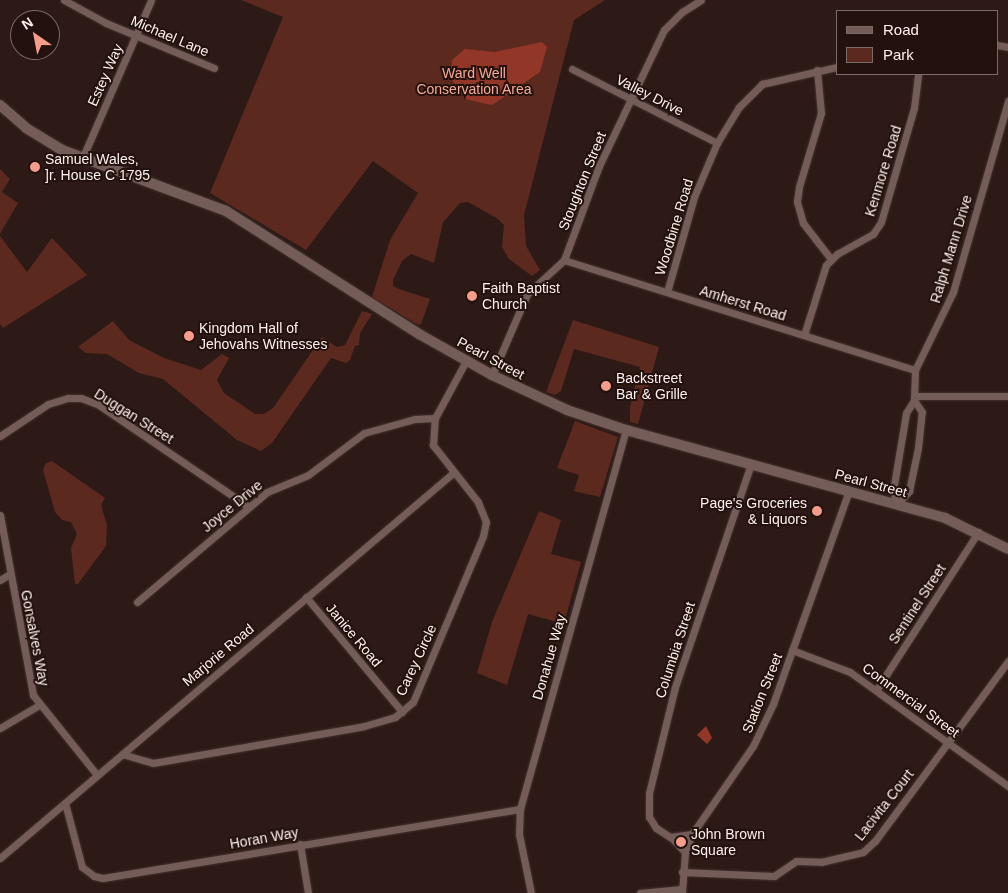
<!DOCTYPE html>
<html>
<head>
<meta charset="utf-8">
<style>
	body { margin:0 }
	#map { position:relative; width:1008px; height:893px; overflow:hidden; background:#2d1a16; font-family:Arial,sans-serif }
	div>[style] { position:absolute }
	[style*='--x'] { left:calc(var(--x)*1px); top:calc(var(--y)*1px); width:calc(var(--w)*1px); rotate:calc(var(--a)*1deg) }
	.green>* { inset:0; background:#5c291f }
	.water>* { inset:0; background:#923727 }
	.roads { filter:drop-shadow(0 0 1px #433432) drop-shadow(0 0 1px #433432) }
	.minor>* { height:7px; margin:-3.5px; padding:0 3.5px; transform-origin:3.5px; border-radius:3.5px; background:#745d58 }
	.secondary>* { height:10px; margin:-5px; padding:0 5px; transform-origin:5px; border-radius:5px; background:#745d58 }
	.dots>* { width:14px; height:14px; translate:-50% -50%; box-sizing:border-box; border:2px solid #23110d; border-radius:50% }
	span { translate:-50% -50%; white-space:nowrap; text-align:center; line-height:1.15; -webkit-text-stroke:4px #23110d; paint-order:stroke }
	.street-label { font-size:14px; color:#fef0ed }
	.park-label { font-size:14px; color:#f6aa99 }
	.poi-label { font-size:14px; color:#fef0ed }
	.left { translate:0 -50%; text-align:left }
	.right { translate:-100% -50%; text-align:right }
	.legend { position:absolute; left:836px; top:10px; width:162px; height:65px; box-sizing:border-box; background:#23110d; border:1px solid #7b6a67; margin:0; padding:6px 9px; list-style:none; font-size:15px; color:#fef0ed }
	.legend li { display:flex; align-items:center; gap:10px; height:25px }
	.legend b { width:25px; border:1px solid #7b6a67 }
	.north { position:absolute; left:10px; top:10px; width:50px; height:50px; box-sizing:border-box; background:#23110d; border:1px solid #7b6a67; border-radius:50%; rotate:327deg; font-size:14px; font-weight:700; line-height:20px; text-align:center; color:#fef0ed }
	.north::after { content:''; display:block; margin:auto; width:18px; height:22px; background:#f49d8b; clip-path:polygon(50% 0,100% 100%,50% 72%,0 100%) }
</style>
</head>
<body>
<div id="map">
	<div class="green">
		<i style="clip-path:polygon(241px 0,605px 0,574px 20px,524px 215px,526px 246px,540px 270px,532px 276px,509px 259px,502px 247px,504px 225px,498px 219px,468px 202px,460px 203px,443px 222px,434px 263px,411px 254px,402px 261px,393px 280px,393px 286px,399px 289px,430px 299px,421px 324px,418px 325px,372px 297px,390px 240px,418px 193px,373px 161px,306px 250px,210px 193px,283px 17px)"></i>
		<i style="clip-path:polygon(0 169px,10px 179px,2px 192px,18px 203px,0 234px)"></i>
		<i style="clip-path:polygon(0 236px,27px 272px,52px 238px,87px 275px,3px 328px,0 324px)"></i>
		<i style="clip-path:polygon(362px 311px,372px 314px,360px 333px,359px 345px,355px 346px,350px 360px,346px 363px,331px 358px,272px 443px,261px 451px,237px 440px,163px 379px,139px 373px,107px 354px,86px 353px,78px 347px,113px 321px,129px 340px,164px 358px,201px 370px,222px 354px,229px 358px,217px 380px,224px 393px,255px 414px,264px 414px,273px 408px,322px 337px,337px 347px,345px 345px)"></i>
		<i style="clip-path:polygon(573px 320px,659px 347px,638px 424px,630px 422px,630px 407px,640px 367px,574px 349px,561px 391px,555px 395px,546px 392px)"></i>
		<i style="clip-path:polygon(575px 421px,618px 437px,600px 497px,574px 491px,579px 475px,557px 468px)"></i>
		<i style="clip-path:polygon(52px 461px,105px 498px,101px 505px,107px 525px,106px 546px,78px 584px,75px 584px,71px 548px,77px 534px,71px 522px,62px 520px,55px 512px,43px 470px,46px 463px)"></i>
		<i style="clip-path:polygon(539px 511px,561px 520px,551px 554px,581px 562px,564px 624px,528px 614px,507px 685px,477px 673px,492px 622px)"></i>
	</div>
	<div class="water">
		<i style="clip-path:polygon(542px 42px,547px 47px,540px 72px,492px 105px,465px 99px,450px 77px,452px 60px,465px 49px,495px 52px)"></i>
		<i style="clip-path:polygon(706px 726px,712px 738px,707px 744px,697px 735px)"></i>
	</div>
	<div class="roads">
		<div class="minor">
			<i style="--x:64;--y:0;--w:48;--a:28.7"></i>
			<i style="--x:106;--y:23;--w:117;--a:22.6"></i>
			<i style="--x:997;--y:45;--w:11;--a:10"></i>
			<i style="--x:572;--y:69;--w:163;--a:27"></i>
			<i style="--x:817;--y:70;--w:43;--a:84.7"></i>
			<i style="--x:821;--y:113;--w:77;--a:106.6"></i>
			<i style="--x:799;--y:187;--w:15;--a:98"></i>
			<i style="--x:797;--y:202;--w:22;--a:74"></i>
			<i style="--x:803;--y:223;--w:46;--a:52.1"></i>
			<i style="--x:82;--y:159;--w:173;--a:-66.5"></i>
			<i style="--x:564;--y:260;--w:368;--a:17.4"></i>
			<i style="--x:667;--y:292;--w:99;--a:-74.1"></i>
			<i style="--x:694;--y:197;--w:59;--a:-66.9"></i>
			<i style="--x:717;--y:143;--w:42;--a:-58.6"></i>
			<i style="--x:739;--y:107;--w:33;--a:-45"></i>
			<i style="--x:762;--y:84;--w:77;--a:-12.8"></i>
			<i style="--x:804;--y:335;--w:73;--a:-72.6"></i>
			<i style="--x:826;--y:265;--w:16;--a:-45"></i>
			<i style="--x:837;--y:254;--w:41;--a:-29.1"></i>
			<i style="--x:873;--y:234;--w:14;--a:-56"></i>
			<i style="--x:881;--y:222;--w:119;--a:-73.9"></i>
			<i style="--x:914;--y:108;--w:34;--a:-83"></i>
			<i style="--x:492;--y:375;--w:88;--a:-66.6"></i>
			<i style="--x:527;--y:294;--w:50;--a:-42.6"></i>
			<i style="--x:564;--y:260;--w:100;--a:-69.6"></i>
			<i style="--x:599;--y:166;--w:151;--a:-64.5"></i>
			<i style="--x:664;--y:30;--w:25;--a:-45"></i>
			<i style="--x:682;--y:12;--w:22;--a:-32"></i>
			<i style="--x:914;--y:396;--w:94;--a:0"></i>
			<i style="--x:0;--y:436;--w:58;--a:-33.7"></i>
			<i style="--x:48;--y:404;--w:21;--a:-17"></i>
			<i style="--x:68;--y:398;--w:13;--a:0"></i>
			<i style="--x:81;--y:398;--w:19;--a:21"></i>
			<i style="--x:99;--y:405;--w:181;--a:34.2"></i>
			<i style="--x:897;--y:504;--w:14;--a:-107"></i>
			<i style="--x:893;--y:491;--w:79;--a:-80.5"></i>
			<i style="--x:906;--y:413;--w:15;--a:-58"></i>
			<i style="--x:914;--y:400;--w:30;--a:-88"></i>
			<i style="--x:915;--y:370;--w:87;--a:-64"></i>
			<i style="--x:953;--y:292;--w:199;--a:-73.9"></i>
			<i style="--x:897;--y:504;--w:18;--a:-47"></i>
			<i style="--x:909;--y:491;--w:44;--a:-78.2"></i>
			<i style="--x:918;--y:448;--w:36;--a:-84"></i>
			<i style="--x:922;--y:412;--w:14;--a:-124"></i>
			<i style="--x:0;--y:515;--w:183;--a:79.6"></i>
			<i style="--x:33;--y:695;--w:102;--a:51.3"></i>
			<i style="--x:0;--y:580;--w:12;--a:-31"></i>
			<i style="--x:306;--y:597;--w:150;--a:50.1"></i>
			<i style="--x:137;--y:602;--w:170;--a:-40.2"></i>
			<i style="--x:267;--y:492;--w:44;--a:-22.5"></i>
			<i style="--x:308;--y:475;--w:70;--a:-36.9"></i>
			<i style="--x:364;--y:433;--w:53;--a:-15.4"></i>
			<i style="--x:415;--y:419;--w:20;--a:-3"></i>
			<i style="--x:792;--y:650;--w:62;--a:20.8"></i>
			<i style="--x:850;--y:672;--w:195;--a:35.8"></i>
			<i style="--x:877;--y:689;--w:187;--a:-57.2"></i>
			<i style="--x:0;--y:728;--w:45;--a:-30.5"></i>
			<i style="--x:122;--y:754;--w:32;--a:16"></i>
			<i style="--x:153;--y:763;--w:214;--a:-9.9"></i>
			<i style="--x:364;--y:726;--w:32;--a:-16"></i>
			<i style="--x:395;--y:717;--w:23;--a:-40"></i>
			<i style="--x:413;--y:702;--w:180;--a:-67.1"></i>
			<i style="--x:483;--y:536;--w:14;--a:-78"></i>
			<i style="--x:486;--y:522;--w:22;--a:-112"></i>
			<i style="--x:478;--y:502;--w:73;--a:-128.3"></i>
			<i style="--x:433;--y:445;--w:27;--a:-86"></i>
			<i style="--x:435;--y:418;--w:65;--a:-61.5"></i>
			<i style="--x:65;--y:803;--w:66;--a:75.1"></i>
			<i style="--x:82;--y:867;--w:15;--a:37"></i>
			<i style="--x:94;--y:876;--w:9;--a:13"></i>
			<i style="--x:103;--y:878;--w:423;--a:-9.4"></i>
			<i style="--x:692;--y:834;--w:22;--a:172"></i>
			<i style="--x:670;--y:837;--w:17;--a:-147"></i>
			<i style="--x:656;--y:828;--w:13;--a:-122"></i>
			<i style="--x:649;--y:817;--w:24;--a:-90"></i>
			<i style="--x:649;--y:793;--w:109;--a:-76.2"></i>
			<i style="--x:675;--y:687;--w:236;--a:-71.2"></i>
			<i style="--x:671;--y:837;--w:21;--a:47"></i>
			<i style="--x:300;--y:844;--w:50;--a:80.7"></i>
			<i style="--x:0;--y:858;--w:595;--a:-40.36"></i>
			<i style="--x:682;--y:872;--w:92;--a:2.5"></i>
			<i style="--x:774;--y:876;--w:27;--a:-34"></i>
			<i style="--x:796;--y:861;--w:25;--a:2"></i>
			<i style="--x:821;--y:862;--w:43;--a:-13.4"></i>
			<i style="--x:863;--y:852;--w:16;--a:-43"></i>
			<i style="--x:875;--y:841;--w:224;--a:-53.5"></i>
			<i style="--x:531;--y:893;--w:60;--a:-101.5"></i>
			<i style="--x:519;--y:834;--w:25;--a:-88"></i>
			<i style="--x:520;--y:809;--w:394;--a:-74.4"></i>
			<i style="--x:640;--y:893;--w:42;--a:-5.4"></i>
			<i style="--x:682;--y:893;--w:41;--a:-85.8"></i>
			<i style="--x:685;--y:852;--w:19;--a:-69"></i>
			<i style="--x:692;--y:834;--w:107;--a:-55.3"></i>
			<i style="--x:753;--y:746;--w:47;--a:-64.5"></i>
			<i style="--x:773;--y:704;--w:226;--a:-70.4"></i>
		</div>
		<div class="secondary">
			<i style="--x:0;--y:105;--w:35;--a:41"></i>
			<i style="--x:26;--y:128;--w:42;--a:31.4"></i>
			<i style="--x:62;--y:150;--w:175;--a:20.4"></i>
			<i style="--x:226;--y:211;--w:229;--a:32.5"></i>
			<i style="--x:419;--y:334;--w:84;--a:29.3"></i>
			<i style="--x:492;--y:375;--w:83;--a:25"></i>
			<i style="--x:567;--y:410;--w:62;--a:18.7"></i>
			<i style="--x:626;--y:430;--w:331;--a:15.4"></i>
			<i style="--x:945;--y:518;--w:70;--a:26.2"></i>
		</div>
	</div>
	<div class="dots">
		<i style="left:35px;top:167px;background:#f49d8b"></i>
		<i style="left:472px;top:296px;background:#f49d8b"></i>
		<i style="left:189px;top:336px;background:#f49d8b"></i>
		<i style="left:606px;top:386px;background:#f49d8b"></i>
		<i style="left:817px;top:511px;background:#f49d8b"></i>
		<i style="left:681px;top:842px;background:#f49d8b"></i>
	</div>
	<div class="street-label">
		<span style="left:170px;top:36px;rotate:23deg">Michael Lane</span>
		<span style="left:105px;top:75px;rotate:-66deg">Estey Way</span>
		<span style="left:650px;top:95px;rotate:27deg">Valley Drive</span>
		<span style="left:883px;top:171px;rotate:-73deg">Kenmore Road</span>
		<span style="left:582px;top:181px;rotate:-68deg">Stoughton Street</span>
		<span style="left:674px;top:227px;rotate:-73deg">Woodbine Road</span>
		<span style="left:951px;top:249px;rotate:-73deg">Ralph Mann Drive</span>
		<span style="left:743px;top:303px;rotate:17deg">Amherst Road</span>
		<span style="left:491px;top:358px;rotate:28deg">Pearl Street</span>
		<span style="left:134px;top:416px;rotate:32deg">Duggan Street</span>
		<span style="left:871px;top:483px;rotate:15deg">Pearl Street</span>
		<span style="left:232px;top:506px;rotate:-39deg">Joyce Drive</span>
		<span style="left:917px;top:604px;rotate:-57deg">Sentinel Street</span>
		<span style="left:354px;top:635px;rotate:50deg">Janice Road</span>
		<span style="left:35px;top:638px;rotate:79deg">Gonsalves Way</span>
		<span style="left:675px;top:650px;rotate:-72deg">Columbia Street</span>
		<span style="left:218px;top:655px;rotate:-40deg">Marjorie Road</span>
		<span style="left:549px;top:657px;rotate:-74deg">Donahue Way</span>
		<span style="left:416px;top:660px;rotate:-65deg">Carey Circle</span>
		<span style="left:762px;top:693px;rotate:-68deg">Station Street</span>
		<span style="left:911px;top:700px;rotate:36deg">Commercial Street</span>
		<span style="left:884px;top:805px;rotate:-52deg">Lacivita Court</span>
		<span style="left:264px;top:838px;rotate:-10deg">Horan Way</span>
	</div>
	<div class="park-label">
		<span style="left:474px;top:81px">Ward Well<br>Conservation Area</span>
	</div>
	<div class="poi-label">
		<span class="left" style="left:45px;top:167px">Samuel Wales,<br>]r. House C 1795</span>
		<span class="left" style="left:482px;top:296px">Faith Baptist<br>Church</span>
		<span class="left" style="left:199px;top:336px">Kingdom Hall of<br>Jehovahs Witnesses</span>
		<span class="left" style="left:616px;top:386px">Backstreet<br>Bar &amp; Grille</span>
		<span class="right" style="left:807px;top:511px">Page's Groceries<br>&amp; Liquors</span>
		<span class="left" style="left:691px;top:842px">John Brown<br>Square</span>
	</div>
	<ul class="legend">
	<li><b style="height:6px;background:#745d58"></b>Road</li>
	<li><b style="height:14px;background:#5c291f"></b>Park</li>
	</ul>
	<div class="north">N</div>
</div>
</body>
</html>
